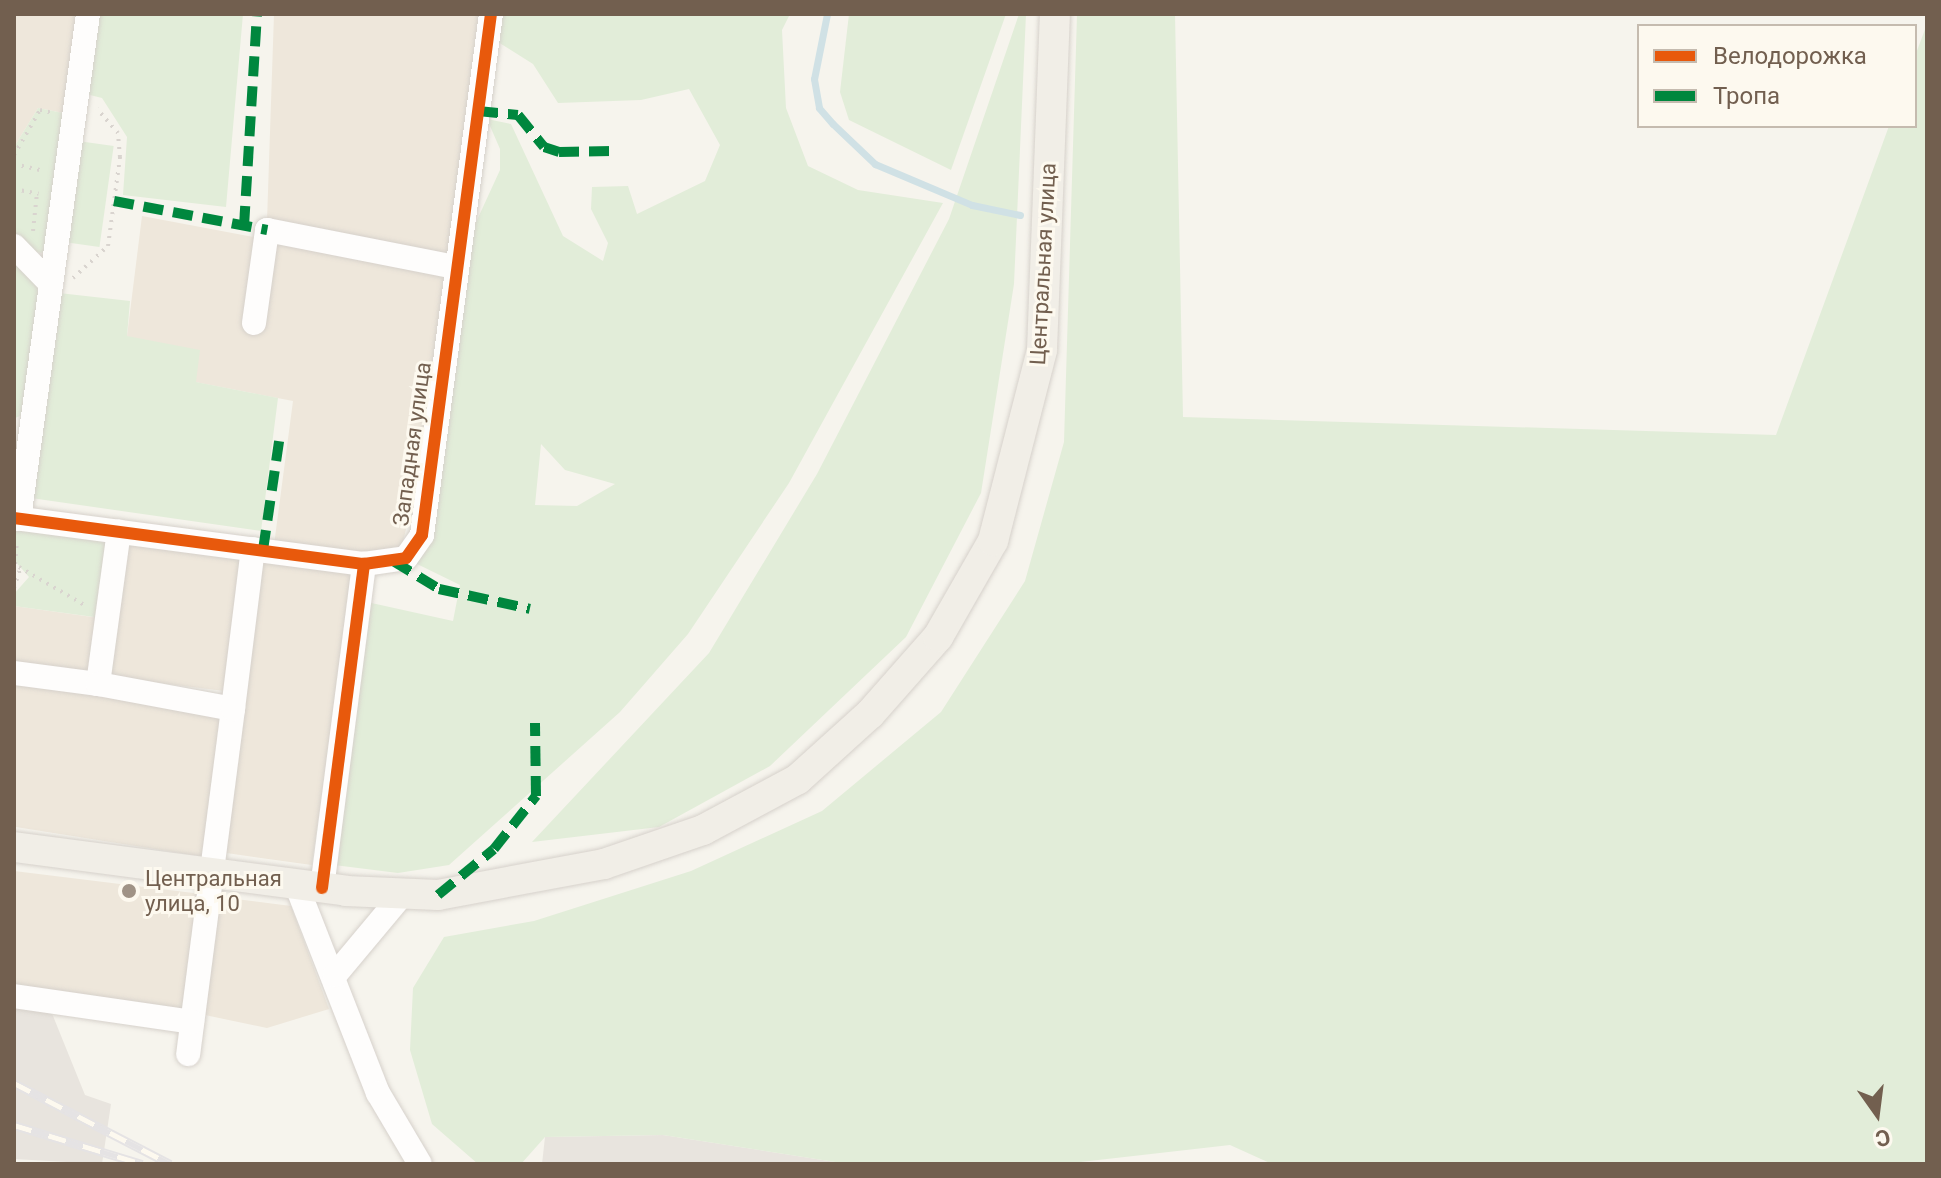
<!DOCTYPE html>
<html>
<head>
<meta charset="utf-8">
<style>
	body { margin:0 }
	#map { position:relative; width:1941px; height:1178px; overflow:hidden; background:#f6f4ed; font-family:Roboto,sans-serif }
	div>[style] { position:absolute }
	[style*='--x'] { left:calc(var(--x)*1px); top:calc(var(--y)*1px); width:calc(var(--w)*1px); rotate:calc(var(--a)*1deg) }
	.residential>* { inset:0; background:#eee7db; transform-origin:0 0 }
	.industrial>* { inset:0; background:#e8e4de }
	.green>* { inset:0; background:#e2edd9; transform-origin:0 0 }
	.stream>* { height:7px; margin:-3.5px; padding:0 3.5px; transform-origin:3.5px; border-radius:3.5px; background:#d0e1e5 }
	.path>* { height:4px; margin-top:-2px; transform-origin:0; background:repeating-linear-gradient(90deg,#d9d4cf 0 2px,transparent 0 8px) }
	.roads { filter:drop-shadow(0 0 2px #d6d1cb) drop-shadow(0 0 2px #d6d1cb) }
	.minor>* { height:24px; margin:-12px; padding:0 12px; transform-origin:12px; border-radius:12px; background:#fefdfc }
	.major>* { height:30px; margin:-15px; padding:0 15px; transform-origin:15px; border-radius:15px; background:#f1eee7 }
	.rail>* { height:9px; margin-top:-4.5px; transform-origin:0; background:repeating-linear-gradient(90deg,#fdf9ef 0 18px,#e5e3e4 0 36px); box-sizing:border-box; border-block:2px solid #e5e3e4 }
	.quiet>* { height:10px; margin-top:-5px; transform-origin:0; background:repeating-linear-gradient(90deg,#00873e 0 20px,transparent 0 30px) }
	.cycleway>* { height:12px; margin:-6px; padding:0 6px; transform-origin:6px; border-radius:6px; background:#e8590c }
	.dots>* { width:22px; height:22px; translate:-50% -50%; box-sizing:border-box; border:4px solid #fdf9ef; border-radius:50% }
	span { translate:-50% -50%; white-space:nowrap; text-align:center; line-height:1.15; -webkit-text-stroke:6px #fdf9ef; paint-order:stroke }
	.street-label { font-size:22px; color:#725f4f }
	.poi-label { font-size:22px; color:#725f4f }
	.left { translate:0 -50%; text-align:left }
	.frame { position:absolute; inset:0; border:16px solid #725f4f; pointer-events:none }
	.legend { position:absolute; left:1637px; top:24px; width:280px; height:104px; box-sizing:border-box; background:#fdf9ef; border:2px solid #c5bbaf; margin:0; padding:10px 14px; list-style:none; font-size:24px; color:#725f4f }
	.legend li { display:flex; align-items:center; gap:16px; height:40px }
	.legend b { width:40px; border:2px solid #c5bbaf }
	.north { position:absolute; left:1837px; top:1074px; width:80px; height:80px; -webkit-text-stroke:6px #fdf9ef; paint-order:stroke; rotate:166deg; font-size:22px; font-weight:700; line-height:32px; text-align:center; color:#725f4f }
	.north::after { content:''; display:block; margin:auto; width:28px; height:36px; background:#725f4f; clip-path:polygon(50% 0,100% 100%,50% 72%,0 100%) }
</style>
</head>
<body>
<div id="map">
	<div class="residential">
		<i style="clip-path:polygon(14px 14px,77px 14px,63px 113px,38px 108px,14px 147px)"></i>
		<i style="clip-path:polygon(274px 14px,479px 14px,448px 257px,267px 221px)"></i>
		<i style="clip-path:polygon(142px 216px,444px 273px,418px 482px,401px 549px,367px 556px,274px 545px,293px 401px,195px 382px,127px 336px)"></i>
		<i style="left:127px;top:541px;width:117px;height:137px;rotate:7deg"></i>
		<i style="left:261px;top:558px;width:93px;height:297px;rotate:8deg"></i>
		<i style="left:14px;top:606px;width:88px;height:58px;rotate:8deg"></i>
		<i style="left:14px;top:682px;width:213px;height:143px;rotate:9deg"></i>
		<i style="left:14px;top:871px;width:187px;height:116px;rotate:7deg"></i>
		<i style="clip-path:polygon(220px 897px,291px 906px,329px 1009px,267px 1028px,205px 1015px)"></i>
	</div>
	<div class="industrial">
		<i style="clip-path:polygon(14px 1005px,51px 1011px,85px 1095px,111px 1104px,102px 1164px,14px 1159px)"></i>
		<i style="clip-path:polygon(663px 1135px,848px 1164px,542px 1164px,545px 1137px)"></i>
	</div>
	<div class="green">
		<i style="clip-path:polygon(98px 14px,243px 14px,226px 207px,123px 195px,127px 137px,102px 98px,86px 94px)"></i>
		<i style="clip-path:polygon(evenodd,502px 14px,790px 14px,782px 30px,786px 108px,808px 166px,858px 190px,943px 203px,789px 483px,688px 634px,620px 712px,449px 865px,398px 873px,334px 865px,367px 602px,453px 621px,460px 585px,413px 562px,472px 231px,500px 170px,500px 149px,487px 119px,511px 124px,563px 236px,603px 261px,608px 243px,591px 209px,592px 187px,628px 186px,637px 214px,705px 181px,720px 145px,689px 89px,641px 100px,558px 103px,533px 64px,498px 42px,502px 14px,541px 444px,565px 470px,615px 484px,577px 506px,535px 505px,541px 444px)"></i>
		<i style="clip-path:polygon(849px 14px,1006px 14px,951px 170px,849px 120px,840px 92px)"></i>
		<i style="clip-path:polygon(1019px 14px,1026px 14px,1014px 284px,981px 493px,906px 637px,770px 766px,659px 827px,532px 842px,709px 653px,817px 474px,949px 219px)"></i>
		<i style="clip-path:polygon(1077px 14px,1175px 14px,1183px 417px,1776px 435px,1889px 126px,1915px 126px,1915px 56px,1927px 24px,1927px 1164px,1272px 1164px,1230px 1145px,1063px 1164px,848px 1164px,663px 1135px,545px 1137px,521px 1164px,478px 1164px,432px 1124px,410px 1050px,413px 988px,444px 937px,534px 921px,691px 871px,822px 811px,941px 712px,1025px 581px,1064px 442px)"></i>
		<i style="clip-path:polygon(38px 108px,63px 113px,46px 253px,32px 252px,14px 234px,14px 147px)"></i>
		<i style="left:78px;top:141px;width:36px;height:102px;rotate:8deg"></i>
		<i style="clip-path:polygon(14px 252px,44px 282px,23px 415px,15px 418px)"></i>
		<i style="clip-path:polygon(59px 293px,130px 301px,127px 336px,200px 350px,196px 382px,278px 398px,261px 531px,31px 498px)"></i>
		<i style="clip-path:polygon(14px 524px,112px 537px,101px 618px,14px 606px,14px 594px,29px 577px,14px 560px)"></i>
	</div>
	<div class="stream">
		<i style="--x:827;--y:14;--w:66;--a:101.3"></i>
		<i style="--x:814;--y:79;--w:29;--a:80"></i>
		<i style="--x:819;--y:108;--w:21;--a:49"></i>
		<i style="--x:833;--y:124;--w:58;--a:43.6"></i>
		<i style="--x:875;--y:164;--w:105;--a:22.9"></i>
		<i style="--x:972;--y:205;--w:49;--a:11.8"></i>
	</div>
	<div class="path">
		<i style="--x:14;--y:155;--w:52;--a:-60"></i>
		<i style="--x:40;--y:110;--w:13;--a:13"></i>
		<i style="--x:14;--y:164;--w:31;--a:13"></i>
		<i style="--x:14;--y:189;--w:25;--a:11"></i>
		<i style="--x:33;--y:231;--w:37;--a:-84"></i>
		<i style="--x:73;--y:278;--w:47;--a:-42.4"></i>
		<i style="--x:108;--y:246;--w:90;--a:-82.3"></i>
		<i style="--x:120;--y:157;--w:24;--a:-95"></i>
		<i style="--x:118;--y:133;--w:32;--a:-131"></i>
		<i style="--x:15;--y:564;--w:23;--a:-85"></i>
		<i style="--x:19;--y:567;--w:78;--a:30.2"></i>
		<i style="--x:14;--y:588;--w:19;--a:-72"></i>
	</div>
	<div class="roads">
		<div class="minor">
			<i style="--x:14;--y:246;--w:53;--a:45.8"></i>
			<i style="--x:254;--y:323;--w:94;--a:-82"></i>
			<i style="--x:267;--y:230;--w:193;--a:11.1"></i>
			<i style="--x:14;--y:518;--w:353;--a:7.5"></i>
			<i style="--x:19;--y:519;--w:510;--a:-82.22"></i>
			<i style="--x:14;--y:673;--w:85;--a:7.5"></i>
			<i style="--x:98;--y:684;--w:154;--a:-82.2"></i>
			<i style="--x:98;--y:684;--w:137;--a:10.5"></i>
			<i style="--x:233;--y:709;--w:348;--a:97.4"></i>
			<i style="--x:233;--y:709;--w:161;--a:-82.9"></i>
			<i style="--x:296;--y:884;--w:225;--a:68.6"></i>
			<i style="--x:378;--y:1093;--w:82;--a:59.4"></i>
			<i style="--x:322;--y:888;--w:327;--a:-82.6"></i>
			<i style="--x:364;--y:564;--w:42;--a:-8.1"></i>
			<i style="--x:406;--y:558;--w:28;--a:-55"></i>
			<i style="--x:422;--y:535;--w:526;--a:-82.46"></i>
			<i style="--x:335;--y:975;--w:103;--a:-50.1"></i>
			<i style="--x:14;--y:996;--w:180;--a:8.3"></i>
		</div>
		<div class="major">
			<i style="--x:14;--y:847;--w:335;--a:7.5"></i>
			<i style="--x:346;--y:891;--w:92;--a:2.5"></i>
			<i style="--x:438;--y:895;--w:169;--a:-10.6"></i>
			<i style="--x:604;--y:864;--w:105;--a:-19"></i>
			<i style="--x:703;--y:830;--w:108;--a:-28.2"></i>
			<i style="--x:798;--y:779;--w:97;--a:-42.1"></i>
			<i style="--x:870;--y:714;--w:103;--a:-48.6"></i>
			<i style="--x:938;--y:637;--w:111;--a:-60.2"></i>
			<i style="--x:993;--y:541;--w:197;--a:-75.6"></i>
			<i style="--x:1042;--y:350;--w:336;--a:-87.8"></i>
		</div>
	</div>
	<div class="rail">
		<i style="--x:14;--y:1083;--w:176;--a:27.4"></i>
		<i style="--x:14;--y:1125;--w:134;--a:16.9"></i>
	</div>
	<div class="quiet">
		<i style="--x:478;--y:111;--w:40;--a:5.7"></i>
		<i style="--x:518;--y:115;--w:41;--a:50.9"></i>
		<i style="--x:544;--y:147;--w:16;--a:18"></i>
		<i style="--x:559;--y:152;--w:53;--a:-1.1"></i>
		<i style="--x:114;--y:201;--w:156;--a:10.7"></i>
		<i style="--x:244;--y:226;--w:212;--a:-86.5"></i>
		<i style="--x:263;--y:550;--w:116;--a:-81.6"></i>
		<i style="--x:393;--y:561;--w:54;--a:31.3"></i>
		<i style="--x:439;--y:589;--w:93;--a:12.4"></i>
		<i style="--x:438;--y:895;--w:72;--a:-39.4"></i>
		<i style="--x:494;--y:849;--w:68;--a:-51.6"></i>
		<i style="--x:536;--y:796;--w:73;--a:-90.8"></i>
	</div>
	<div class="cycleway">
		<i style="--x:14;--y:518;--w:353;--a:7.5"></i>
		<i style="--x:322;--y:888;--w:327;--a:-82.6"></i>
		<i style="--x:364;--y:564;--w:42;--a:-8.1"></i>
		<i style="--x:406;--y:558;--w:28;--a:-55"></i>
		<i style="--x:422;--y:535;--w:526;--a:-82.46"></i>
	</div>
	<div class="dots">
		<i style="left:129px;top:891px;background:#a09386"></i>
	</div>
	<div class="street-label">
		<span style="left:1043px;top:264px;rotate:-87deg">Центральная улица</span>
		<span style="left:412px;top:444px;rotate:-82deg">Западная улица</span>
	</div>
	<div class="poi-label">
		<span class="left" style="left:145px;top:891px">Центральная<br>улица, 10</span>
	</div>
	<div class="frame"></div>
	<ul class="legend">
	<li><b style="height:10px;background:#e8590c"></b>Велодорожка</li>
	<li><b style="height:10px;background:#00873e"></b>Тропа</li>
	</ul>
	<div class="north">С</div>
</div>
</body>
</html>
